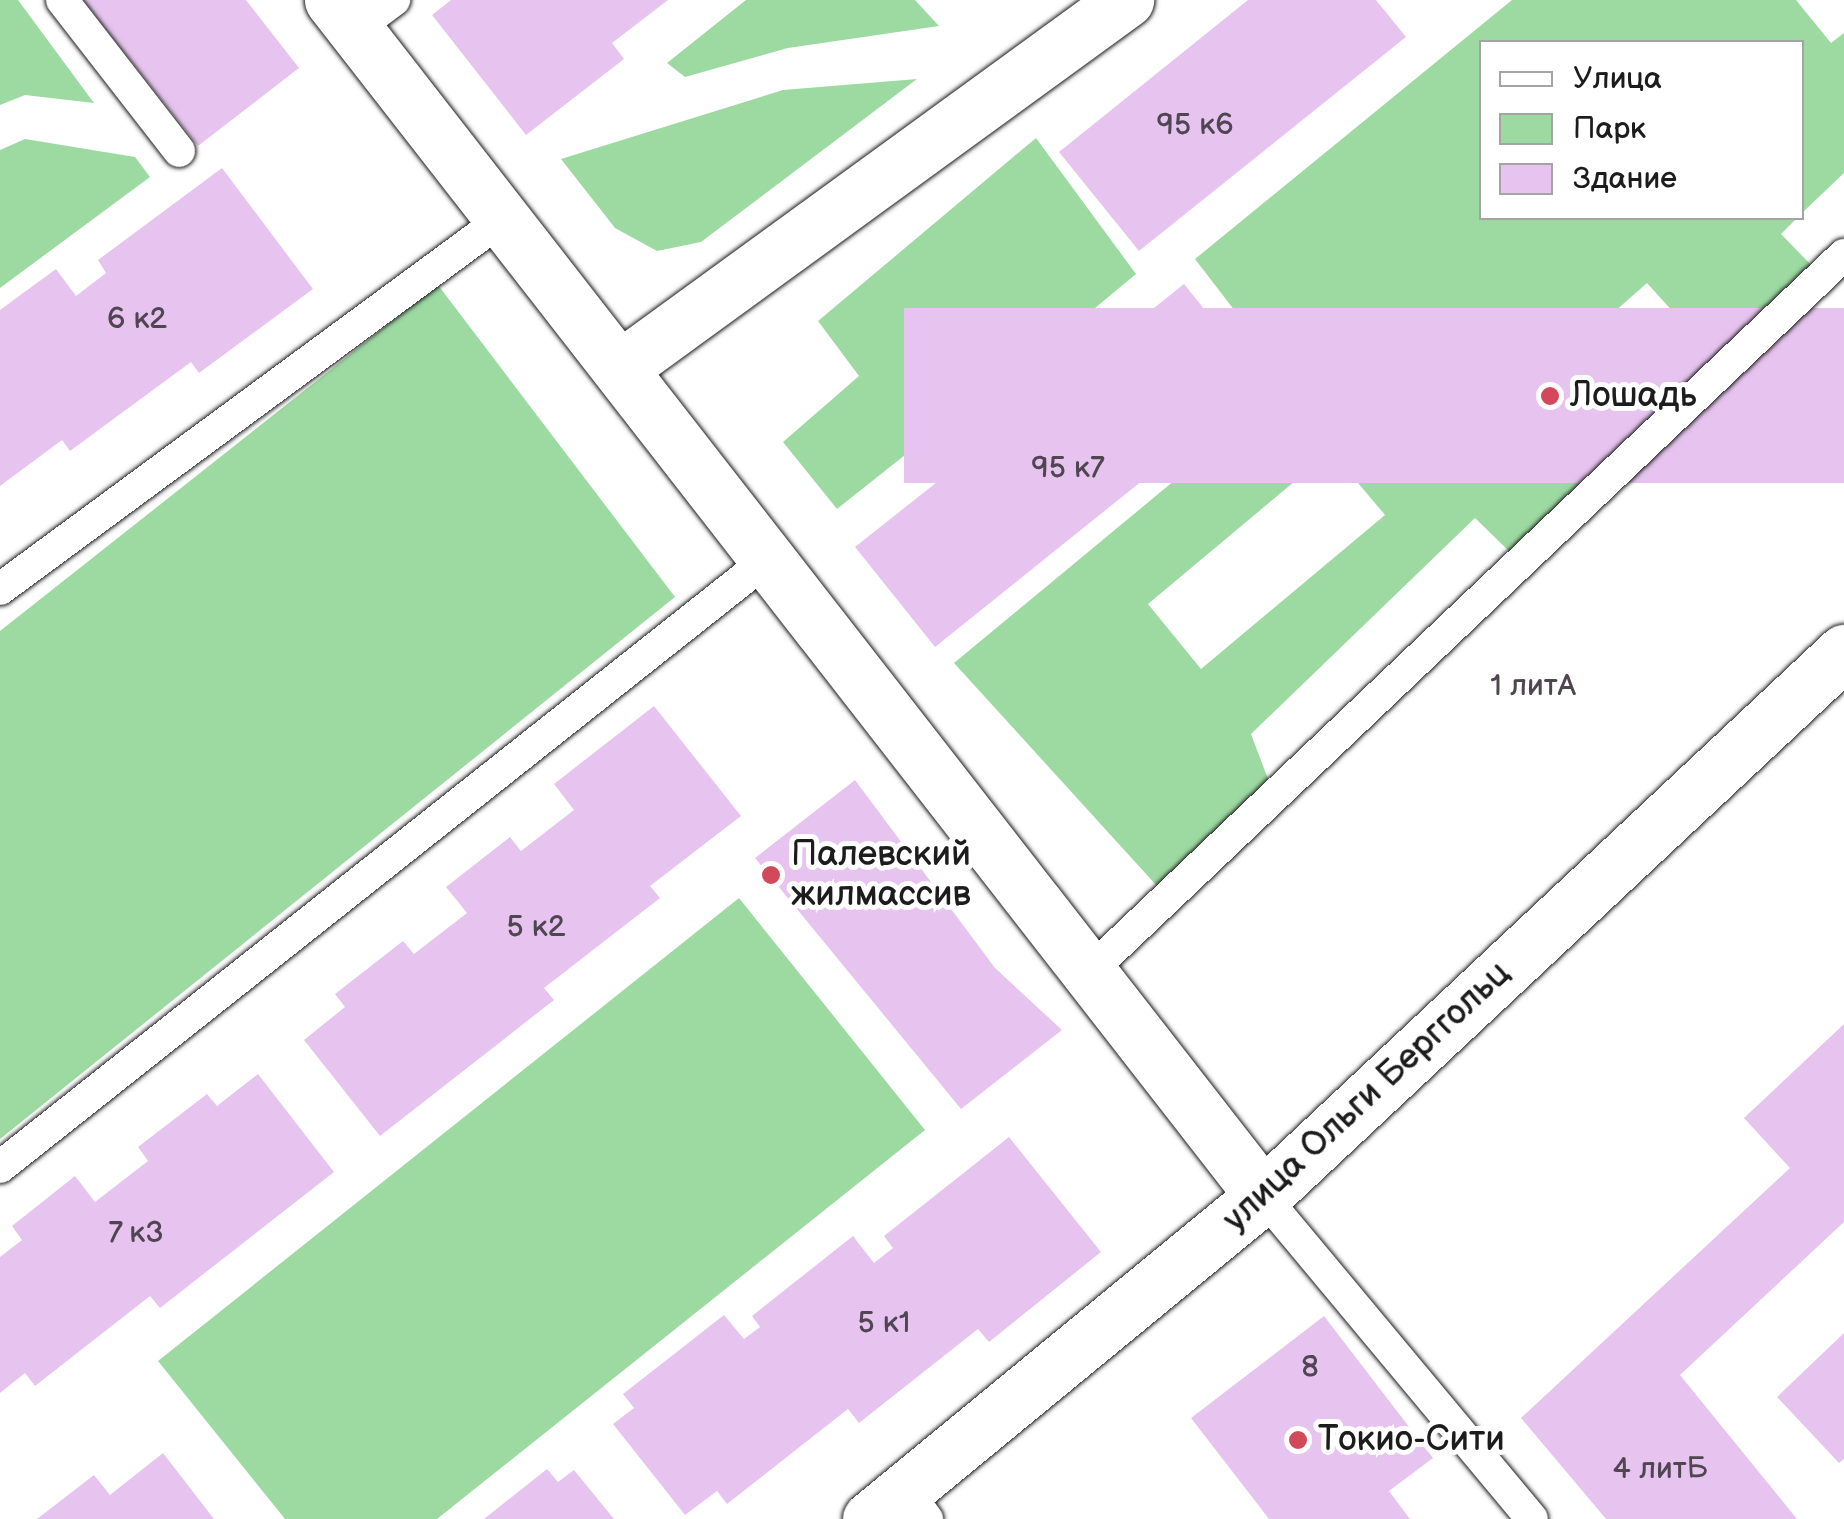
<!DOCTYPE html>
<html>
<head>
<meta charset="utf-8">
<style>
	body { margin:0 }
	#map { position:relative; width:1844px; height:1519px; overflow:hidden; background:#fff; font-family:"Balsamiq Sans",sans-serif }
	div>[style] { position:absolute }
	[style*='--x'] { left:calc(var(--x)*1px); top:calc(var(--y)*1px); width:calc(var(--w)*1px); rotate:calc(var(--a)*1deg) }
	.green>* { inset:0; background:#9ddaa2 }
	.building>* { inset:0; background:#e7c4ef; transform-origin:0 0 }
	.roads { filter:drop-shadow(0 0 2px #1c1c1c) drop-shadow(0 0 2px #1c1c1c) }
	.service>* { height:32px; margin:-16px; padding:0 16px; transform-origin:16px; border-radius:16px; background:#fff }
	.minor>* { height:55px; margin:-27.5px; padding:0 27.5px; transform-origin:27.5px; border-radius:27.5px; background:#fff }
	.dots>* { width:28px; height:28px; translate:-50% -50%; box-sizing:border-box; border:5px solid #fff; border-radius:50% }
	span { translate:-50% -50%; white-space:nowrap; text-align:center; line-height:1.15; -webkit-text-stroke:10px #fff; paint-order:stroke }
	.number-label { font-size:30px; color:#4f4651 }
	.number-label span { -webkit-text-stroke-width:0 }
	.poi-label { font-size:35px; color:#1c1c1c }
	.left { translate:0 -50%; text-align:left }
	.street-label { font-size:35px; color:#1c1c1c }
	.legend { position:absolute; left:1479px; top:40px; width:325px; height:180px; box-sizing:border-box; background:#fff; border:2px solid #a4a4a4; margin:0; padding:12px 18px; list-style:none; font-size:30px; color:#1c1c1c }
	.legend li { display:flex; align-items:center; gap:20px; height:50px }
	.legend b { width:50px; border:2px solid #a4a4a4 }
</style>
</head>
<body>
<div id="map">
	<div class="green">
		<i style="clip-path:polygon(0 0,18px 0,94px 103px,25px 95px,0 105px)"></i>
		<i style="clip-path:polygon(746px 0,915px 0,939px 26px,788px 48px,685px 77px,667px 63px)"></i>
		<i style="clip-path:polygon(evenodd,1512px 0,1796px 0,1831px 43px,1844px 33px,1844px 173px,1802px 213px,1802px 42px,1482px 42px,1482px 218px,1797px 218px,1781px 234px,1817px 271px,1740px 340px,1723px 327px,1704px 346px,1647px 283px,1511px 403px,1585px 487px,1514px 556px,1475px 518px,1251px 734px,1271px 787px,1157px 886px,954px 663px,1291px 384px,1195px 259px,1512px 0,1331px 451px,1385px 515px,1201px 669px,1148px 604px,1331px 451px)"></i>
		<i style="clip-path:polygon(917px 79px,701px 242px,657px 251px,615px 228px,561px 159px,783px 90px)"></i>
		<i style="clip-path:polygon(1036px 138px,1136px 274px,1036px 357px,1016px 333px,943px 389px,959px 412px,837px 509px,783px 442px,859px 376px,818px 321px)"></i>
		<i style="clip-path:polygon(25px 139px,135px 157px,150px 177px,0 288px,0 150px)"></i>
		<i style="clip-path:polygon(438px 285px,675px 597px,0 1139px,0 631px)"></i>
		<i style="clip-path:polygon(739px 898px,925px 1130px,437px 1519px,285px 1519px,158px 1361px)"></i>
	</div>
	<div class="building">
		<i style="clip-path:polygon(83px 0,246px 0,299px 68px,198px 146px)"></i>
		<i style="clip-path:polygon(451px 0,668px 0,612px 43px,624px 59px,526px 135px,432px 15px)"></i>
		<i style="clip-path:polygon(1248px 0,1376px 0,1406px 37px,1139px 251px,1059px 152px)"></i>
		<i style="clip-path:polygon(222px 168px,313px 289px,199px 373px,191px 362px,70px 451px,62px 440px,0 486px,0 310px,56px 269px,76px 296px,106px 273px,98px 260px)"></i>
		<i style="clip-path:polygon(1184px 284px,1264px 383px,935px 647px,855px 547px,961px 463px,971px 474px,1084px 382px,1075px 371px)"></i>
		<i style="left:1844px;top:308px;width:175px;height:940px;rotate:90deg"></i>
		<i style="clip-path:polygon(654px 706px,741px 816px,650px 886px,660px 898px,544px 988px,554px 1000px,380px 1136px,304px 1040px,345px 1007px,335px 994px,403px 941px,414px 954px,467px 913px,446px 887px,510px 837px,521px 851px,574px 810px,554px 784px)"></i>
		<i style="clip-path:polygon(855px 780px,995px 968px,1062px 1030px,961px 1109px,755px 858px)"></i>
		<i style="clip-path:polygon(1844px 1024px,1844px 1222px,1680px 1375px,1797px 1519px,1606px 1519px,1521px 1418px,1790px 1168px,1744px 1118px)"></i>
		<i style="clip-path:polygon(258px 1074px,334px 1172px,160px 1308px,150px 1296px,35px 1386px,25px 1373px,0 1393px,0 1257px,22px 1240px,12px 1226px,75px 1176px,95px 1202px,148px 1161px,138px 1147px,207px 1094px,217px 1106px)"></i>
		<i style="clip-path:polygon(1009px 1137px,1101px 1252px,989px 1342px,978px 1329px,859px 1423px,848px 1409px,727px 1504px,717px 1491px,685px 1515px,613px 1424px,634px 1408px,623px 1394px,724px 1315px,744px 1339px,760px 1327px,752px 1316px,853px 1236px,874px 1263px,893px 1248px,884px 1236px)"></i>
		<i style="clip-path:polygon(1324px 1316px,1433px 1458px,1389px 1491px,1410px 1519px,1269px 1519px,1191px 1418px)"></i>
		<i style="clip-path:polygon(1844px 1333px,1844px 1459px,1839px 1463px,1777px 1397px)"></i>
		<i style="clip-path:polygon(163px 1453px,214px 1519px,37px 1519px,94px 1475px,110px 1495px)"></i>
		<i style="clip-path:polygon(547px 1469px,558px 1482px,574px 1470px,614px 1519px,484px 1519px)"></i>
	</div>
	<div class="roads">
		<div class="service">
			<i style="--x:62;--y:0;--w:191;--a:52.2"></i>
			<i style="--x:355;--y:29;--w:49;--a:-36.6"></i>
			<i style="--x:0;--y:589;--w:622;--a:-36.37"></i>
			<i style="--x:1090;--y:971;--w:1040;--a:-43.52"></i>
			<i style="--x:0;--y:1167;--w:985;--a:-38.36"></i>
			<i style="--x:1263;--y:1196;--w:420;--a:50.2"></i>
			<i style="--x:906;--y:1490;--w:36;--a:54"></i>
		</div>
		<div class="minor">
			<i style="--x:332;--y:0;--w:1516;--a:52.1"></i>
			<i style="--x:620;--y:368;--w:626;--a:-36.03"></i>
			<i style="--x:870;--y:1519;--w:509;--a:-39.42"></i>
			<i style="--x:1263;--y:1196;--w:796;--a:-43.12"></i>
		</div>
	</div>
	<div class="dots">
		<i style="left:1550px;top:396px;background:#d1495b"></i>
		<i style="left:771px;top:875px;background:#d1495b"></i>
		<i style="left:1298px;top:1440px;background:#d1495b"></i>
	</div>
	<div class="number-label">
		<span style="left:1195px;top:125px">95 к6</span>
		<span style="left:137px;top:319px">6 к2</span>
		<span style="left:1068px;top:468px">95 к7</span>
		<span style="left:1533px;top:686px">1 литА</span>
		<span style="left:536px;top:927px">5 к2</span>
		<span style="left:136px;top:1233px">7 к3</span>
		<span style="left:884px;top:1323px">5 к1</span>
		<span style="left:1310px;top:1367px">8</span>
		<span style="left:1660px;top:1469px">4 литБ</span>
	</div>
	<div class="poi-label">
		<span class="left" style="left:1570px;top:396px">Лошадь</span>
		<span class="left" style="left:791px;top:875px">Палевский<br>жилмассив</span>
		<span class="left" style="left:1318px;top:1440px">Токио-Сити</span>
	</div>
	<div class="street-label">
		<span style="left:1367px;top:1097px;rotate:-43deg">улица Ольги Берггольц</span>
	</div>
	<ul class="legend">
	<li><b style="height:12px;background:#fff"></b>Улица</li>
	<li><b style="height:28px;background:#9ddaa2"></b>Парк</li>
	<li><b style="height:28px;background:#e7c4ef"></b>Здание</li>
	</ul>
</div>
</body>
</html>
